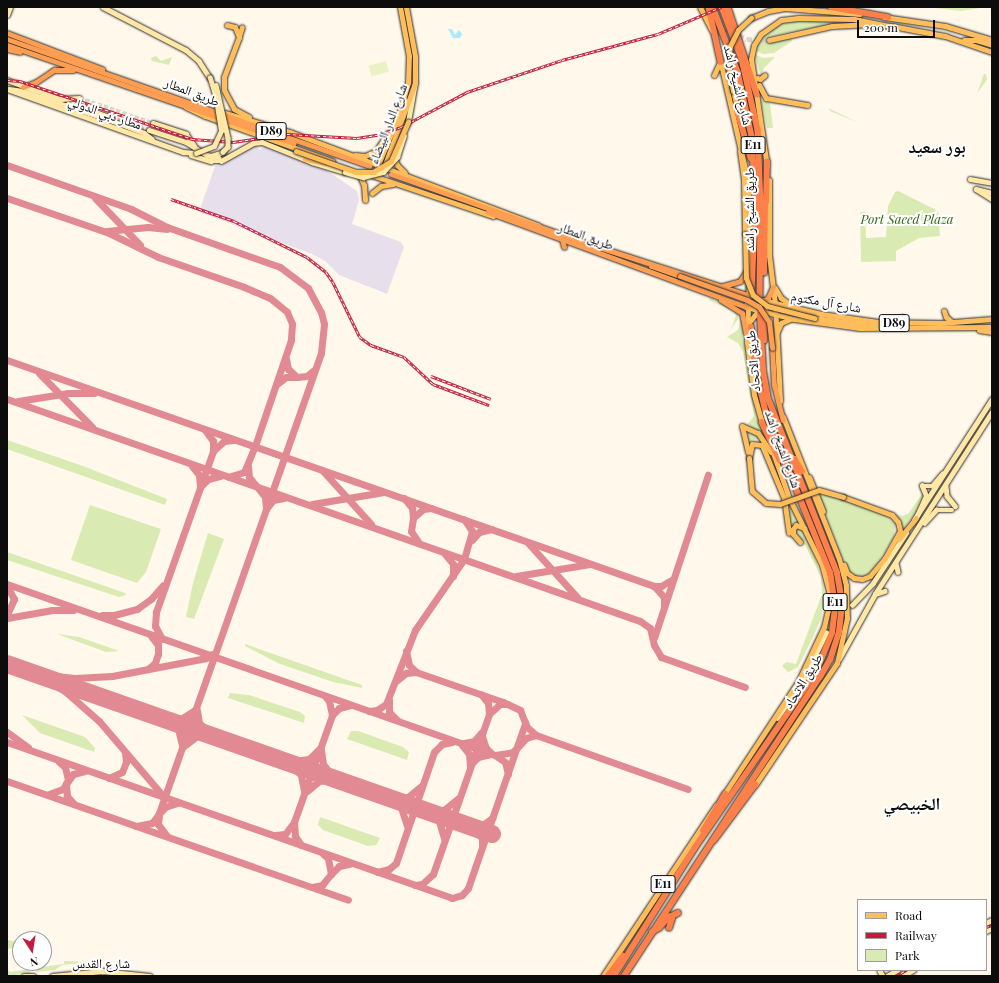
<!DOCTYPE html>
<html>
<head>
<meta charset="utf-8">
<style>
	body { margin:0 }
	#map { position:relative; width:999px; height:983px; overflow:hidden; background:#fff8eb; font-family:"Playfair Display","Noto Naskh Arabic",serif }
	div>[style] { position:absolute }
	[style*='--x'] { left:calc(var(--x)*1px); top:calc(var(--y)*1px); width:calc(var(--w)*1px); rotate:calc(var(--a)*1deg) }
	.industrial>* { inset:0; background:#e8dfec }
	.green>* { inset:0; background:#d9ebb2 }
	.pitch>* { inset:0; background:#eaf2c4; transform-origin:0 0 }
	.water>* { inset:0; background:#ace9fa }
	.taxiway>* { height:7px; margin:-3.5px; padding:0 3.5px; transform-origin:3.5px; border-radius:3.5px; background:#e28a94 }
	.runway>* { height:18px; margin:-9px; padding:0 9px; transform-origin:9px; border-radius:9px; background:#e28a94 }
	.secondary-tunnel>* { height:4.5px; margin-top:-2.25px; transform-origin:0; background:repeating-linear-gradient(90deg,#dbd5ca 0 4.5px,transparent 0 6.5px) }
	.primary-tunnel>* { height:5px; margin-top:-2.5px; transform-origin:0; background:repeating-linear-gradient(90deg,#dbd5ca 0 5px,transparent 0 7.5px) }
	.trunk-tunnel>* { height:5px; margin-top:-2.5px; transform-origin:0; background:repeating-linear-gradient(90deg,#dbd5ca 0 5px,transparent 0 7.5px) }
	.motorway-tunnel>* { height:5.5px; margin-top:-2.75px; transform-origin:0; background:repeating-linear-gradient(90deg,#dbd5ca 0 5.5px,transparent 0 8.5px) }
	.roads { filter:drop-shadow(0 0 1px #2e2e2e) drop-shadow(0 0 1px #2e2e2e) }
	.secondary>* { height:4.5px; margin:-2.25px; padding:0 2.25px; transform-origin:2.25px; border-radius:2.25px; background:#ffe7a6 }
	.primary>* { height:5px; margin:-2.5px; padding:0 2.5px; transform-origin:2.5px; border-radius:2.5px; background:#ffbd5b }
	.trunk>* { height:5px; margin:-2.5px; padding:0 2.5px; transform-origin:2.5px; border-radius:2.5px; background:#fe9e52 }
	.motorway>* { height:5.5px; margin:-2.75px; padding:0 2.75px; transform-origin:2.75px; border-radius:2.75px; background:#fd804a }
	.rail>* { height:2.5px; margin-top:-1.25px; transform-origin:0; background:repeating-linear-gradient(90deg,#fff 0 3px,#c41c3e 0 6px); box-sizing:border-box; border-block:1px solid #c41c3e }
	.bridges { filter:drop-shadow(0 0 1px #2e2e2e) drop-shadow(0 0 1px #2e2e2e) }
	.secondary-bridge>* { height:4.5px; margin:-2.25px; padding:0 2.25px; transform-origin:2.25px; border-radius:2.25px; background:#ffe7a6 }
	.primary-bridge>* { height:5px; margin:-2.5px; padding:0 2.5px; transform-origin:2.5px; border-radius:2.5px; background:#ffbd5b }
	.trunk-bridge>* { height:5px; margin:-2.5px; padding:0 2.5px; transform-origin:2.5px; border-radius:2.5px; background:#fe9e52 }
	span { translate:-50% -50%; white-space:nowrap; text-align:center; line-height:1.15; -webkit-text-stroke:4px #fff; paint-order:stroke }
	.shield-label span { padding:1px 3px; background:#fff; border:1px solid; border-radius:3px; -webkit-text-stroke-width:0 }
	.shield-label { font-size:12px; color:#0c0c0c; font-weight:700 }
	.street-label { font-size:13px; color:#0c0c0c }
	.park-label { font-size:13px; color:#356719; font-style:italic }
	.district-label { font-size:17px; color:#0c0c0c; font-weight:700 }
	.frame { position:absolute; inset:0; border:8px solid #0c0c0c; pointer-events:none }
	.legend { position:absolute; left:857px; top:899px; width:130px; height:72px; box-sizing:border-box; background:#fff; border:1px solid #9e9e9e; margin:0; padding:5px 7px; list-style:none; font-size:12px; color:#0c0c0c }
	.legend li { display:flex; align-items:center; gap:8px; height:20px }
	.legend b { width:20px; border:1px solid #9e9e9e }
	.north { position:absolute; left:12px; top:931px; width:40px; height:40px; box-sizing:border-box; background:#fff; border:1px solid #9e9e9e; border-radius:50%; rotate:168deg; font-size:11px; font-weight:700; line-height:16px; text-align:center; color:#0c0c0c }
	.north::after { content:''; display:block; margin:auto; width:14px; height:18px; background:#c41c3e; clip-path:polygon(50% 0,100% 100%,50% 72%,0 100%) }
	.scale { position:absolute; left:857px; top:20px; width:78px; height:18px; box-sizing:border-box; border:2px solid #0c0c0c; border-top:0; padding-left:5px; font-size:12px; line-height:14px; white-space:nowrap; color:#0c0c0c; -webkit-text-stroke:3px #fff; paint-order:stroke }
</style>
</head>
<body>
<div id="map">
	<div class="industrial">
		<i style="clip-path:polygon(256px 144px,259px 150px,268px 145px,326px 170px,357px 191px,359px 200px,352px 224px,401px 242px,404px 247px,387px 294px,339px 275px,325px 261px,312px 254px,199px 212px,216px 163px)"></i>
	</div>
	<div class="green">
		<i style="clip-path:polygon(926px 7px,992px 7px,992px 9px,987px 7px,961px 11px)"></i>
		<i style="clip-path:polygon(800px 20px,838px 21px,839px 23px,769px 36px,769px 41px,791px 38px,792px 41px,774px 53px,763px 54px,755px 50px,761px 37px,774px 25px)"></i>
		<i style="clip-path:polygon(754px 54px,763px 58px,775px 57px,764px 68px,761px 76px)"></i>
		<i style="clip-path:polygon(156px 56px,161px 61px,172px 57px,169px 65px,152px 61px,151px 58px)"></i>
		<i style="clip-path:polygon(984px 74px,986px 74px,987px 80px,977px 93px)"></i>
		<i style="clip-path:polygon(761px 100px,770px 103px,773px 128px,767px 128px)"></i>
		<i style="clip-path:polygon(828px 108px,859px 123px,830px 111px)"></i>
		<i style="clip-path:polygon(898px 191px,938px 211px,940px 236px,919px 238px,896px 251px,896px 261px,861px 262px,860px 212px,865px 212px,866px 238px,886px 237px,888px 206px,895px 192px)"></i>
		<i style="clip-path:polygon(710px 298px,734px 308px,738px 313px,738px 319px,731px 329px,736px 316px,734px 311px,709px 300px)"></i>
		<i style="clip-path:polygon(741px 318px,750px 387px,765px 439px,758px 431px,747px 425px,754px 416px,743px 352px,738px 343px,727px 337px,738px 330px)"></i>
		<i style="clip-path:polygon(748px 430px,756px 433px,762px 441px,756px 439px,748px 443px)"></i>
		<i style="clip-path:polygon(7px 440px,83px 466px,167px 499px,165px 505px,7px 449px)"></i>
		<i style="clip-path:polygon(923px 492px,925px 495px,915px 514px,902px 532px,896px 514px,902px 516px,909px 513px)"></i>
		<i style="clip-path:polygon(817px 493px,825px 493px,884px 514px,895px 523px,894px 537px,873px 571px,862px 577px,853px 576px,847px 570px)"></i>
		<i style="clip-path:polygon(788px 502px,800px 524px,791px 529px,787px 503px)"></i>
		<i style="clip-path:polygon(90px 505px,161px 529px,146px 572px,137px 583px,71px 560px)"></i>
		<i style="clip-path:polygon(796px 527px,802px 529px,813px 551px,823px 583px,825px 597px,821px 619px,812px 639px,798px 667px,788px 672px,782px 666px,786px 662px,796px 664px,822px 594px,821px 577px,806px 547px,793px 533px)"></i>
		<i style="clip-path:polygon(208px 533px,224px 539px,194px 619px,186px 617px,193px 583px)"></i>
		<i style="clip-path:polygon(7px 552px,125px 593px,126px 595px,119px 597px,7px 560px)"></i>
		<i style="clip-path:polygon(57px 634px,79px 637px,119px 651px,106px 652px)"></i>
		<i style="clip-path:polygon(245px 644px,362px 685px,362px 688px,333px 682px,280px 664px,245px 646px)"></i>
		<i style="clip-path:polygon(230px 693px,249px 695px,300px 712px,305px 716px,304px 723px,228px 698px)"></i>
		<i style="clip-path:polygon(22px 715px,85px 737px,95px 748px,94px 752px,40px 733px)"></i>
		<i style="clip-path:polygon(351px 731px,358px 731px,403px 747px,409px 752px,407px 760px,347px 739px)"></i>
		<i style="clip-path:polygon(320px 817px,380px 838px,376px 845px,368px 846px,323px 830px,318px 825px)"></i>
		<i style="clip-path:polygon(7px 940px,20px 942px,20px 947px,7px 949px)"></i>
		<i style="clip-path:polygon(64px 961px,90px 962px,62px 965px,55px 970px,37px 972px,33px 968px,64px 964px)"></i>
		<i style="clip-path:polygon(7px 969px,10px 972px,30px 969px,30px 973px,7px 976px)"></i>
	</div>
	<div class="pitch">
		<i style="left:386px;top:61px;width:11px;height:18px;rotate:75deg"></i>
	</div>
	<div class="water">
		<i style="clip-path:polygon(448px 29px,452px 29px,455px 35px,459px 30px,462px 34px,460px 38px,453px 38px)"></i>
	</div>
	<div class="taxiway">
		<i style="--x:7;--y:165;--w:132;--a:19.5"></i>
		<i style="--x:131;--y:209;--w:40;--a:26.6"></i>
		<i style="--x:167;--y:227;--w:120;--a:19.5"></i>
		<i style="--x:280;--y:267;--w:35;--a:37"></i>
		<i style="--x:308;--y:288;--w:27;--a:62"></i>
		<i style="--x:321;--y:312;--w:12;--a:76"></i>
		<i style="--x:324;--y:324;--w:29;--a:96"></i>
		<i style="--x:321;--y:353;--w:489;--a:109.4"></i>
		<i style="--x:159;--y:814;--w:11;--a:128"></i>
		<i style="--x:152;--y:823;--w:16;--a:169"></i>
		<i style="--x:7;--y:198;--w:108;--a:18.9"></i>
		<i style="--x:109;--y:233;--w:55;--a:26.1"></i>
		<i style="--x:158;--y:257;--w:91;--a:19.2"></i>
		<i style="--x:244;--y:287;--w:28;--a:23"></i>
		<i style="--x:270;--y:298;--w:22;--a:39"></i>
		<i style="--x:287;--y:312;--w:13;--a:67"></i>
		<i style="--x:292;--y:324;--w:16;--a:94"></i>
		<i style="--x:291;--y:340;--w:112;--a:108.8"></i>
		<i style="--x:255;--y:446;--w:28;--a:113"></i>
		<i style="--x:244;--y:472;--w:16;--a:162"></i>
		<i style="--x:95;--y:198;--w:65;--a:46.2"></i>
		<i style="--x:107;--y:231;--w:41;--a:-5.6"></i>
		<i style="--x:148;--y:227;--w:19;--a:6"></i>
		<i style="--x:7;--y:360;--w:685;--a:19.25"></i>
		<i style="--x:654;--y:586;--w:15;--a:48"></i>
		<i style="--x:664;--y:597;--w:10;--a:90"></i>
		<i style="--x:39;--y:373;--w:76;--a:45.5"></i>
		<i style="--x:297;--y:377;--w:10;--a:-6"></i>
		<i style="--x:307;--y:376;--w:9;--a:-41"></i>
		<i style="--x:277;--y:384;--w:11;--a:-38"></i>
		<i style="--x:286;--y:377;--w:11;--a:0"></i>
		<i style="--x:297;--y:377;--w:12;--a:-138"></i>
		<i style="--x:288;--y:369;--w:10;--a:-101"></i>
		<i style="--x:7;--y:399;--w:671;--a:19.33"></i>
		<i style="--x:640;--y:621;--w:12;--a:35"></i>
		<i style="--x:650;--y:628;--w:17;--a:77"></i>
		<i style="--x:654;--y:645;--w:14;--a:60"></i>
		<i style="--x:661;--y:657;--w:89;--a:19.7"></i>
		<i style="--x:18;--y:401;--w:51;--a:-9.1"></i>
		<i style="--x:68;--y:393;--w:26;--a:0"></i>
		<i style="--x:205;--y:430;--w:14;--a:54"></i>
		<i style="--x:213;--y:441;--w:10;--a:90"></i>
		<i style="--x:213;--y:451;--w:15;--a:-42"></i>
		<i style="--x:224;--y:441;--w:9;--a:-6"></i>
		<i style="--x:192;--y:466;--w:11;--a:52"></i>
		<i style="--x:199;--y:475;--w:12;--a:85"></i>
		<i style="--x:200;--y:487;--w:11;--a:-45"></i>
		<i style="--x:208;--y:479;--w:12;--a:-14"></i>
		<i style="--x:248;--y:466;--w:11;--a:85"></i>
		<i style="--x:249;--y:477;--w:26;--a:51"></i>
		<i style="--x:265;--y:497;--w:12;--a:85"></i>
		<i style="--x:266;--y:509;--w:11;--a:-52"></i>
		<i style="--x:273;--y:500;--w:11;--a:-10"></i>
		<i style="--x:322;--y:470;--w:73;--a:47.8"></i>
		<i style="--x:404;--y:498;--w:13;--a:51"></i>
		<i style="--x:412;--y:508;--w:10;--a:84"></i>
		<i style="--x:312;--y:504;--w:73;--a:-9.5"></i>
		<i style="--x:472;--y:540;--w:11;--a:-49"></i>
		<i style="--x:479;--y:532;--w:13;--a:-13"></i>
		<i style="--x:419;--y:543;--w:14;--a:-124"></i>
		<i style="--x:411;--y:531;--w:13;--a:-81"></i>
		<i style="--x:413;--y:518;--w:13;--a:-42"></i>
		<i style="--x:423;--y:509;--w:8;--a:-7"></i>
		<i style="--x:528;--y:543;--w:73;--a:47.8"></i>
		<i style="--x:445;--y:554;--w:13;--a:51"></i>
		<i style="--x:453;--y:564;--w:12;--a:90"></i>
		<i style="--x:516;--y:576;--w:75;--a:-9.2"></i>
		<i style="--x:7;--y:584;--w:517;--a:19.31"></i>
		<i style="--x:7;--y:586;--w:15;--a:62"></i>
		<i style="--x:14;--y:599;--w:17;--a:114"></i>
		<i style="--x:654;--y:586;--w:7;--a:0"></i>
		<i style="--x:661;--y:586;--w:14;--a:-30"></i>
		<i style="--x:102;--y:615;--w:12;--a:0"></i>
		<i style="--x:114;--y:615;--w:24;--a:-15"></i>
		<i style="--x:137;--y:609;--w:17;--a:-36"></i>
		<i style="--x:151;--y:599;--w:18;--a:-49"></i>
		<i style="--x:7;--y:618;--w:46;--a:-10.1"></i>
		<i style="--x:52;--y:610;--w:21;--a:0"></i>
		<i style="--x:654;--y:638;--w:172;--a:-71.7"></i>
		<i style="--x:162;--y:639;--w:15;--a:-118"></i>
		<i style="--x:155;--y:626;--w:14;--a:-86"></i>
		<i style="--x:156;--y:612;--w:171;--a:-70.5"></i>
		<i style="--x:406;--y:651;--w:14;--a:78"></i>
		<i style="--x:409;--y:665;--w:10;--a:45"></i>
		<i style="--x:416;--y:672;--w:92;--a:19"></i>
		<i style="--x:503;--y:702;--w:19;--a:25"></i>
		<i style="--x:520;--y:710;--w:18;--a:68"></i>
		<i style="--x:527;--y:727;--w:12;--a:42"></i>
		<i style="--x:536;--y:735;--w:161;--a:19.6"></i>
		<i style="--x:148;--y:669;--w:9;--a:-41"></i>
		<i style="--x:155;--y:663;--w:9;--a:-72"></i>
		<i style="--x:158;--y:654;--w:9;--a:-90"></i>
		<i style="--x:158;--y:645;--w:11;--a:-128"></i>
		<i style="--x:36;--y:674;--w:39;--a:6"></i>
		<i style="--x:75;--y:678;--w:37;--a:-3"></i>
		<i style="--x:112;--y:676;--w:96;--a:-10.8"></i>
		<i style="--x:206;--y:658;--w:7;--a:-34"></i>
		<i style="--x:38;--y:675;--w:33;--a:31"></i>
		<i style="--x:66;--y:692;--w:44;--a:41.3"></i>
		<i style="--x:99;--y:721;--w:99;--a:49.5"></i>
		<i style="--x:396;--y:681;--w:13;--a:-39"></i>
		<i style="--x:406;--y:673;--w:10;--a:-6"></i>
		<i style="--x:389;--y:700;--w:12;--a:90"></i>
		<i style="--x:389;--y:712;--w:11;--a:45"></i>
		<i style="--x:369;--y:711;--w:8;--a:-7"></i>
		<i style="--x:377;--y:710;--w:11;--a:-34"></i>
		<i style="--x:386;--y:704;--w:79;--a:-68.6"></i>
		<i style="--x:415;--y:630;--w:86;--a:-55.4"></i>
		<i style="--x:464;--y:559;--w:29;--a:-74"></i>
		<i style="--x:472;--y:531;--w:14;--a:-124"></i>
		<i style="--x:489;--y:714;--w:15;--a:-42"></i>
		<i style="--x:500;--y:704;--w:7;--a:0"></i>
		<i style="--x:332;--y:715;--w:10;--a:-45"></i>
		<i style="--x:339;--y:708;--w:12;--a:-14"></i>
		<i style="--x:7;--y:732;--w:26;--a:36"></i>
		<i style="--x:7;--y:742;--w:472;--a:19.3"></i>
		<i style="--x:452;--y:898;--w:10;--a:-17"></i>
		<i style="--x:462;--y:895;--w:9;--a:-49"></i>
		<i style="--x:468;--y:888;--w:175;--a:-70.9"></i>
		<i style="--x:464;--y:743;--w:10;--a:-11"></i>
		<i style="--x:474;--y:741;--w:11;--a:-49"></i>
		<i style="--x:481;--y:733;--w:16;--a:72"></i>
		<i style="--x:486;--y:748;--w:7;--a:45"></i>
		<i style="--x:182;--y:745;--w:16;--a:-104"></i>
		<i style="--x:178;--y:729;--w:14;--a:-141"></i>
		<i style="--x:167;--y:720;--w:14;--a:-4"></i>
		<i style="--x:181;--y:719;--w:17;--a:-33"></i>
		<i style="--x:462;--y:745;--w:11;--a:52"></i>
		<i style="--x:469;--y:754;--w:11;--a:85"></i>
		<i style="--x:470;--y:765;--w:11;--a:-45"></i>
		<i style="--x:478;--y:757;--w:13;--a:-13"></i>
		<i style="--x:184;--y:746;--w:16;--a:-38"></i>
		<i style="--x:197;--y:736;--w:16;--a:0"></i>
		<i style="--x:213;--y:736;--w:19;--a:-137"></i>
		<i style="--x:199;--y:723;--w:13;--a:-99"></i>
		<i style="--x:508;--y:774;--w:12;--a:-104"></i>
		<i style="--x:505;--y:762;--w:12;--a:-145"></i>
		<i style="--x:495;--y:755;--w:18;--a:-9"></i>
		<i style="--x:513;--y:752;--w:19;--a:-47"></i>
		<i style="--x:526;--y:738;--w:10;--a:-17"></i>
		<i style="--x:109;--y:778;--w:14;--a:-25"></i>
		<i style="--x:122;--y:772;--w:11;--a:-68"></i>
		<i style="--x:126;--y:762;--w:9;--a:-96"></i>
		<i style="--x:7;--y:781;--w:361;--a:19.2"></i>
		<i style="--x:304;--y:791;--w:16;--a:-101"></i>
		<i style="--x:301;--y:775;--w:19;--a:-137"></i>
		<i style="--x:287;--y:762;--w:22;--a:-8"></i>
		<i style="--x:309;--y:759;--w:14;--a:-45"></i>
		<i style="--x:307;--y:791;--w:16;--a:-40"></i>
		<i style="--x:319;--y:781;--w:16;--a:-7"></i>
		<i style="--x:335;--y:779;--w:19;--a:-129"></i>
		<i style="--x:323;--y:764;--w:14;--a:-98"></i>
		<i style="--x:49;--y:794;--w:15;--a:-20"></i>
		<i style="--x:63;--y:789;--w:10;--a:-61"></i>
		<i style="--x:68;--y:780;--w:13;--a:-103"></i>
		<i style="--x:65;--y:767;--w:8;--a:-140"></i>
		<i style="--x:74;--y:804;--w:11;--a:-131"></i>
		<i style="--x:67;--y:796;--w:12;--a:-95"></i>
		<i style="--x:66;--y:784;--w:12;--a:-55"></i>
		<i style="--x:73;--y:774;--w:12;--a:-14"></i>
		<i style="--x:427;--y:812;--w:15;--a:37"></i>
		<i style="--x:439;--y:821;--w:18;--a:74"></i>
		<i style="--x:427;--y:812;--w:17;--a:-7"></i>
		<i style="--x:444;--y:810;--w:17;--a:-40"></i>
		<i style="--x:407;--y:826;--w:20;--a:-108"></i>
		<i style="--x:401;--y:807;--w:15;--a:-143"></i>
		<i style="--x:389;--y:798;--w:19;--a:-3"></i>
		<i style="--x:408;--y:797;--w:17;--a:-40"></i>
		<i style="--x:471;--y:827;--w:10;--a:-6"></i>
		<i style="--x:481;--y:826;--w:14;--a:-36"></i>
		<i style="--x:471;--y:827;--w:16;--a:45"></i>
		<i style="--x:482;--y:838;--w:7;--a:90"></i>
		<i style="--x:275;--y:835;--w:10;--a:-6"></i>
		<i style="--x:285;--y:834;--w:15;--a:-53"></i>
		<i style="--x:167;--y:836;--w:15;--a:-127"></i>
		<i style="--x:158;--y:824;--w:10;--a:-84"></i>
		<i style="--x:159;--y:814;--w:9;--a:-49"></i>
		<i style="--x:165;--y:807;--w:13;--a:-18"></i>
		<i style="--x:301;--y:845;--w:11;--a:-124"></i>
		<i style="--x:295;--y:836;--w:14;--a:-94"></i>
		<i style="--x:294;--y:822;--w:114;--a:-70.4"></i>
		<i style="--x:332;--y:715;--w:14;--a:-102"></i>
		<i style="--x:329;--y:701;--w:6;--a:-129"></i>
		<i style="--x:377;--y:872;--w:12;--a:-14"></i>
		<i style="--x:389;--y:869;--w:9;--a:-41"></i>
		<i style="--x:396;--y:863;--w:117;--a:-71.1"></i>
		<i style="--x:434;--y:752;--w:11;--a:-45"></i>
		<i style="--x:442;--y:744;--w:10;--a:-11"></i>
		<i style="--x:331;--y:874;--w:11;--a:-45"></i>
		<i style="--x:339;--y:866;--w:10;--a:-11"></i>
		<i style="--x:415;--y:885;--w:7;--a:-8"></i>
		<i style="--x:422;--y:884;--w:15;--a:-42"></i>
		<i style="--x:433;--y:874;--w:170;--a:-70.7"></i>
		<i style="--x:489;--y:714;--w:11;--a:-95"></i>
		<i style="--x:488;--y:703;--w:11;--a:-128"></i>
		<i style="--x:312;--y:887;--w:10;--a:-11"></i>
		<i style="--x:322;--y:885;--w:14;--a:-51"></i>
		<i style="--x:331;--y:874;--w:16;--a:-101"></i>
		<i style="--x:328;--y:858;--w:6;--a:-141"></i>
	</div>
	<div class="runway">
		<i style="--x:7;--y:664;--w:514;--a:19.32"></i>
	</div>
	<div class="secondary-tunnel">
		<i style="--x:79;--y:98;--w:78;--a:18.7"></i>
		<i style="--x:109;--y:116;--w:42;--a:19.3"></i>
		<i style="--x:826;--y:633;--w:38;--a:-47"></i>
	</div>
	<div class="primary-tunnel">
		<i style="--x:719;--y:25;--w:31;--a:27"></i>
		<i style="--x:747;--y:39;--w:22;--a:3"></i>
	</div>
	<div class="trunk-tunnel">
		<i style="--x:369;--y:166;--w:23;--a:20"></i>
	</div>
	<div class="motorway-tunnel">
		<i style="--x:751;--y:327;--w:37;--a:-88"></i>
	</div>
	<div class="roads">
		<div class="secondary">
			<i style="--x:103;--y:7;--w:93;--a:27.4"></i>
			<i style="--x:186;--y:50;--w:17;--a:40"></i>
			<i style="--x:199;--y:61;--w:20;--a:57"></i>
			<i style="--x:7;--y:15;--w:9;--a:-69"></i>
			<i style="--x:7;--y:80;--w:56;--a:19.7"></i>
			<i style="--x:60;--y:99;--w:19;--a:-3"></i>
			<i style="--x:7;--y:89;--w:187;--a:19.7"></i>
			<i style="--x:183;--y:152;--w:13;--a:4"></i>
			<i style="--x:9;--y:89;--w:14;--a:8"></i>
			<i style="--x:23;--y:91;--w:103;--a:18.6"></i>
			<i style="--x:121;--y:124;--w:25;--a:21"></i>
			<i style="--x:144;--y:133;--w:10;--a:37"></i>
			<i style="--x:65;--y:105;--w:8;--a:-7"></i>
			<i style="--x:73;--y:104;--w:41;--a:19.7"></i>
			<i style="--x:408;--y:122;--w:39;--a:-80"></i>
			<i style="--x:153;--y:123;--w:35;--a:18"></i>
			<i style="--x:186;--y:134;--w:14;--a:54"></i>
			<i style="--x:149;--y:130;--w:39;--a:18"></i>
			<i style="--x:186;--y:142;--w:25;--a:32"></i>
			<i style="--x:207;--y:155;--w:12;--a:14"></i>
			<i style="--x:191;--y:155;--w:21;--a:17"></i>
			<i style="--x:211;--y:161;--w:10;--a:0"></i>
			<i style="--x:221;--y:161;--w:37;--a:-29"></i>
			<i style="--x:253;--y:143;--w:9;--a:-6"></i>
			<i style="--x:262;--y:142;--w:54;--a:21.8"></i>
			<i style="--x:312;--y:162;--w:34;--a:17"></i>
			<i style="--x:211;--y:156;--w:13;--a:-18"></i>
			<i style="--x:970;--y:179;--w:22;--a:10"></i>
			<i style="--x:976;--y:189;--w:19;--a:32"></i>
			<i style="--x:976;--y:189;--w:16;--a:14"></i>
			<i style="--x:922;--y:486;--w:10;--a:0"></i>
			<i style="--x:932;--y:486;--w:16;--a:-50"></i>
			<i style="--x:946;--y:486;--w:10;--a:84"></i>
			<i style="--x:947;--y:496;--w:13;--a:51"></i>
			<i style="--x:917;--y:516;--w:22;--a:-66"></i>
			<i style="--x:926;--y:496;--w:11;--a:-112"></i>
			<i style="--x:914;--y:520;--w:144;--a:-57.2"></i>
			<i style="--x:924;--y:523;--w:18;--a:-47"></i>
			<i style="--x:936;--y:510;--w:16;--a:0"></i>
			<i style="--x:896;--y:563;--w:9;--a:77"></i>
			<i style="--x:875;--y:594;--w:10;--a:-17"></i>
			<i style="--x:852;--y:605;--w:30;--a:-46"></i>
			<i style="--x:873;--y:583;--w:60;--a:-56.6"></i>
			<i style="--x:839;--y:659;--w:74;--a:-61"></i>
			<i style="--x:875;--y:594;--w:216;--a:-57.3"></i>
			<i style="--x:777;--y:718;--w:42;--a:-54.8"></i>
			<i style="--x:801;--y:684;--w:57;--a:-63.9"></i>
			<i style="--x:986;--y:923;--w:7;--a:-27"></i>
			<i style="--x:986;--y:931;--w:7;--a:-27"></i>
			<i style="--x:95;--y:966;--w:9;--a:36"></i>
			<i style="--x:880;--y:971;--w:6;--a:59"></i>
			<i style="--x:24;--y:976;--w:10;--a:0"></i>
			<i style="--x:52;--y:976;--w:50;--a:-5.7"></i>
			<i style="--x:102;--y:971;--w:48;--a:5.9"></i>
			<i style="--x:887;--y:976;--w:12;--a:-31"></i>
			<i style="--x:903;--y:976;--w:12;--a:-31"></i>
		</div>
		<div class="primary">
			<i style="--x:700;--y:7;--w:27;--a:63"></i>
			<i style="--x:884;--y:17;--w:62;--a:8.4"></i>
			<i style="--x:945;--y:26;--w:49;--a:16.6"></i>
			<i style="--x:751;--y:18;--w:18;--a:-22"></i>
			<i style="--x:768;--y:11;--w:17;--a:-10"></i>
			<i style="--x:785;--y:8;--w:75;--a:4.6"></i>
			<i style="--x:227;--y:25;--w:8;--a:14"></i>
			<i style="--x:235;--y:27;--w:11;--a:68"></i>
			<i style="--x:239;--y:37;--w:43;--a:110.6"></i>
			<i style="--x:224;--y:77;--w:13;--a:90"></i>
			<i style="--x:224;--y:90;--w:21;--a:62"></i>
			<i style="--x:234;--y:109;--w:17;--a:28"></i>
			<i style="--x:892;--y:26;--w:54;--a:10.7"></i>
			<i style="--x:945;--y:36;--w:50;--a:18.8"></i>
			<i style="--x:239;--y:36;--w:9;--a:-72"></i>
			<i style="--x:769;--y:40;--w:65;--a:-12.5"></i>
			<i style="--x:832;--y:26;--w:39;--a:-3"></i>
			<i style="--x:964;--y:40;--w:12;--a:0"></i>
			<i style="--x:976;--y:40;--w:17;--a:17"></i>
			<i style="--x:720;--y:60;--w:124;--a:77"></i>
			<i style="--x:748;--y:181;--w:54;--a:87.9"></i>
			<i style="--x:750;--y:235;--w:107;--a:91.6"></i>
			<i style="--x:747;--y:342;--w:53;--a:82.5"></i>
			<i style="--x:754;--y:395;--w:32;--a:74"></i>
			<i style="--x:714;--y:75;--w:14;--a:-65"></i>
			<i style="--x:757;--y:78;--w:3;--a:18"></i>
			<i style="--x:760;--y:79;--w:6;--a:-39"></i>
			<i style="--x:759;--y:85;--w:15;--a:62"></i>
			<i style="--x:766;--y:98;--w:42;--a:9.7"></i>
			<i style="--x:733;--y:91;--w:25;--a:76"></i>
			<i style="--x:186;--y:107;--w:21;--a:25"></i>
			<i style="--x:205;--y:116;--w:135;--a:19.5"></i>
			<i style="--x:225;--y:113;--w:68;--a:16.3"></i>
			<i style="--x:290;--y:132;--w:265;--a:20.6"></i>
			<i style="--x:740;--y:151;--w:30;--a:82"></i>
			<i style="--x:744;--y:181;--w:53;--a:88.9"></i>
			<i style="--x:355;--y:155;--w:10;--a:6"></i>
			<i style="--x:365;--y:156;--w:12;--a:-24"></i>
			<i style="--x:376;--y:151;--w:22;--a:-56"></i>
			<i style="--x:394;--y:157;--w:9;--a:69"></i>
			<i style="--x:397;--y:165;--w:11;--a:45"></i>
			<i style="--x:305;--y:159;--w:21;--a:11"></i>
			<i style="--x:767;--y:166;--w:108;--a:-98.5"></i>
			<i style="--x:751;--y:59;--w:14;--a:-78"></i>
			<i style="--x:754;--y:45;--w:13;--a:-58"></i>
			<i style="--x:761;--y:34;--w:24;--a:-35"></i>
			<i style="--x:781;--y:20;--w:17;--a:-7"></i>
			<i style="--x:798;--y:18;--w:56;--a:1"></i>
			<i style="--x:854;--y:19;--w:41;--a:11.3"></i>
			<i style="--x:377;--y:167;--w:54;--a:-67.2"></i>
			<i style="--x:398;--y:117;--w:35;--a:-74"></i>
			<i style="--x:408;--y:83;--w:27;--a:-88"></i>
			<i style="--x:409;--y:56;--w:50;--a:-100.4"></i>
			<i style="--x:384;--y:167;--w:90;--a:-69.7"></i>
			<i style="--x:415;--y:83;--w:27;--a:-90"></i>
			<i style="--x:415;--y:56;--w:50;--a:-100.4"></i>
			<i style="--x:359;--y:174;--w:12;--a:66"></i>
			<i style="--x:364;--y:185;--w:15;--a:86"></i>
			<i style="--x:368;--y:174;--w:132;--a:18.6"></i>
			<i style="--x:769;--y:180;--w:75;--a:90"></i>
			<i style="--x:769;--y:255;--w:49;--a:83"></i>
			<i style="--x:775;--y:304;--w:97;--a:87"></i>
			<i style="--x:372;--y:193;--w:11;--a:-38"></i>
			<i style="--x:381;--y:186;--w:12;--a:-9"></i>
			<i style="--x:775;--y:288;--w:12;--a:59"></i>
			<i style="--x:781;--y:298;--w:16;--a:35"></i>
			<i style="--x:762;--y:300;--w:61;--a:13.3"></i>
			<i style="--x:821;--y:314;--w:58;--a:8"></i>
			<i style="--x:878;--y:322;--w:63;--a:0.9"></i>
			<i style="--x:941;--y:323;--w:51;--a:-4.5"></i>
			<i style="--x:746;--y:307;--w:49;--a:14"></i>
			<i style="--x:794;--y:319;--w:66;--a:7.9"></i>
			<i style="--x:859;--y:328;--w:133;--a:-0.4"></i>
			<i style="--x:944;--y:311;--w:6;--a:72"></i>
			<i style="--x:946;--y:317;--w:8;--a:40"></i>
			<i style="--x:814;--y:318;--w:64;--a:7.2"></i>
			<i style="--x:895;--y:323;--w:9;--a:-41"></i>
			<i style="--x:747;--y:325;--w:16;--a:-52"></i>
			<i style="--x:757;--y:312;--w:16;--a:-27"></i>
			<i style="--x:979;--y:330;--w:13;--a:9"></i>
			<i style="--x:777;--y:332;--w:10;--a:-66"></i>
			<i style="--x:781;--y:323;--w:10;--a:-24"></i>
			<i style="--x:742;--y:426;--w:17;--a:24"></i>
			<i style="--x:758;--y:433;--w:23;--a:56"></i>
			<i style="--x:742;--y:426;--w:27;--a:77"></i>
			<i style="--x:749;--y:458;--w:14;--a:-78"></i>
			<i style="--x:752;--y:444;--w:10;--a:6"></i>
			<i style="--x:762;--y:445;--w:57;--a:67.5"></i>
			<i style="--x:784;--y:498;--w:35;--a:82"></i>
			<i style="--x:809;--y:477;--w:37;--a:68"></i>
			<i style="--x:843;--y:497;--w:52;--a:20.2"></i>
			<i style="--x:892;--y:515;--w:9;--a:49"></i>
			<i style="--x:898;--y:522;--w:9;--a:77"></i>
			<i style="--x:900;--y:531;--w:31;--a:119"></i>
			<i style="--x:885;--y:558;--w:23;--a:130"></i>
			<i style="--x:870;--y:576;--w:9;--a:159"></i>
			<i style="--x:862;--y:579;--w:8;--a:-173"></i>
			<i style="--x:854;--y:578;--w:9;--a:-144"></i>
			<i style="--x:847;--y:573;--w:9;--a:-111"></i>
			<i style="--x:899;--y:539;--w:27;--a:-51"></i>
			<i style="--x:800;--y:542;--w:11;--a:-131"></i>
			<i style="--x:793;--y:534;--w:5;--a:-90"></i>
			<i style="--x:793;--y:529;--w:5;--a:-53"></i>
			<i style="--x:796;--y:525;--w:9;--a:21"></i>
			<i style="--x:755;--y:785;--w:147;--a:-56.1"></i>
			<i style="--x:837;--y:663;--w:46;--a:-77.5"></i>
			<i style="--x:847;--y:618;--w:33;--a:-92"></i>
			<i style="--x:846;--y:585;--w:27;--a:-105"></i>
			<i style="--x:839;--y:559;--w:153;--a:-111.5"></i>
			<i style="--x:723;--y:796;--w:136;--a:-56.7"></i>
			<i style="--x:798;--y:682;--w:61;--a:-64.7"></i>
			<i style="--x:824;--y:627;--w:18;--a:-77"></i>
			<i style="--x:828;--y:609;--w:18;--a:-87"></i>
			<i style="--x:829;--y:591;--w:27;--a:-105"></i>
			<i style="--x:822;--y:565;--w:75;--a:-116.2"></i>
			<i style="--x:789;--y:498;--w:54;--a:-109.4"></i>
			<i style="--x:603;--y:976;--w:205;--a:-56.5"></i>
		</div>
		<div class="trunk">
			<i style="--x:7;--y:33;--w:102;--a:20.8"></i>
			<i style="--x:7;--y:39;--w:384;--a:19.3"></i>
			<i style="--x:7;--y:45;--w:303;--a:18.9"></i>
			<i style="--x:7;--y:49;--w:13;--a:13"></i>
			<i style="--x:23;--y:87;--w:14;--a:-21"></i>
			<i style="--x:36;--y:82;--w:22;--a:-34"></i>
			<i style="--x:54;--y:70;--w:19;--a:0"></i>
			<i style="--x:391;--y:174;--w:201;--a:19.5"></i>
			<i style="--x:580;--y:241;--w:176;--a:17.9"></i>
			<i style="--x:747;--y:295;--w:6;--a:59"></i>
			<i style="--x:750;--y:300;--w:6;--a:135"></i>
			<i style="--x:488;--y:212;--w:275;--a:20.2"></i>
			<i style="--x:562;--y:239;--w:8;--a:76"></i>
			<i style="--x:651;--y:266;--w:31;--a:19"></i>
			<i style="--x:723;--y:286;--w:18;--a:-16"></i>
			<i style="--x:740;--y:281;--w:17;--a:-57"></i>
			<i style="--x:721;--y:300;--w:25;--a:32"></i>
			<i style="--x:742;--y:313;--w:21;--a:79"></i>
			<i style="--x:759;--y:304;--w:11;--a:-34"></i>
			<i style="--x:768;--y:298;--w:12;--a:-66"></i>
			<i style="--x:772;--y:348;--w:37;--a:87"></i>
			<i style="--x:774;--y:385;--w:36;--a:76"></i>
		</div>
		<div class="motorway">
			<i style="--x:709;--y:7;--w:56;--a:77.7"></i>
			<i style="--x:713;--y:7;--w:70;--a:69"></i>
			<i style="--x:738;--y:72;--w:66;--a:77.7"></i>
			<i style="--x:752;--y:136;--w:67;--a:86.6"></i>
			<i style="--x:756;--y:203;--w:87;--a:92.6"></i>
			<i style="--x:722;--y:7;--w:56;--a:69"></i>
			<i style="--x:742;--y:59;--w:73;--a:77.3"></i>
			<i style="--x:758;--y:130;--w:76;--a:87.7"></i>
			<i style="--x:761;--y:206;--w:90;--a:90.6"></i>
			<i style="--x:728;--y:7;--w:92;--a:71.6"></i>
			<i style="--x:831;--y:7;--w:58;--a:10"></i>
			<i style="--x:738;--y:112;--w:48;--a:74.2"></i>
			<i style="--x:766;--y:202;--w:40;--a:-88.6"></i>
			<i style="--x:764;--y:273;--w:75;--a:-89.2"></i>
			<i style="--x:764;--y:315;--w:25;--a:88"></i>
			<i style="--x:762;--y:422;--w:42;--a:64.7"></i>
			<i style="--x:795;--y:459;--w:14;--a:60"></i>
			<i style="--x:703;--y:831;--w:43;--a:-59.3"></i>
			<i style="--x:714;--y:840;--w:69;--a:-53.3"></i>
			<i style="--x:669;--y:928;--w:9;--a:-72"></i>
			<i style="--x:672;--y:919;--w:3;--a:-135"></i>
			<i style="--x:652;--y:932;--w:8;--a:-30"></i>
			<i style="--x:659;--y:928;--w:13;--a:-48"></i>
			<i style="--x:668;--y:918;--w:11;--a:-27"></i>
			<i style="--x:608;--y:976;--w:25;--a:-53"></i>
			<i style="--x:614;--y:976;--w:150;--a:-57.8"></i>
			<i style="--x:694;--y:849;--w:215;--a:-55.4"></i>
			<i style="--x:816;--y:672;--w:42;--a:-67.7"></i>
			<i style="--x:832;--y:633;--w:26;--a:-83"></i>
			<i style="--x:835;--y:607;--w:34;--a:-98"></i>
			<i style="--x:830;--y:573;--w:167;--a:-112.1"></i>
			<i style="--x:767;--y:418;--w:51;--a:-103.5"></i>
			<i style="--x:755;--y:368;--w:41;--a:-95.6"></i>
			<i style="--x:624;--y:976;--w:358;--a:-56.8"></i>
			<i style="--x:820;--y:677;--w:20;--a:-60"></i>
			<i style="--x:830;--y:660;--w:29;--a:-72"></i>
			<i style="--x:839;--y:632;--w:30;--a:-84"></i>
			<i style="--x:842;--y:602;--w:29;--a:-100"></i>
			<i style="--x:837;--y:573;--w:187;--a:-111.6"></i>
			<i style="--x:768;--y:399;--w:29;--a:-100"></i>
			<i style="--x:763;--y:370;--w:55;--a:-93.1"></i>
		</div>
	</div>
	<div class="rail">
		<i style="--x:7;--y:80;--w:13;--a:4"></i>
		<i style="--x:20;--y:81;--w:182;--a:18.6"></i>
		<i style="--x:192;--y:139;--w:41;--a:4.2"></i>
		<i style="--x:233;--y:142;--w:55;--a:-8.4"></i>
		<i style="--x:287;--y:134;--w:70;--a:3.3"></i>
		<i style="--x:357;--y:138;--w:24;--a:-9"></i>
		<i style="--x:381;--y:134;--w:21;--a:-19"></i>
		<i style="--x:401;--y:127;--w:75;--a:-27.9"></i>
		<i style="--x:467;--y:92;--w:100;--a:-18.6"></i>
		<i style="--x:562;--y:60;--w:99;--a:-15.2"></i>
		<i style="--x:658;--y:34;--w:69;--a:-23.2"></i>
		<i style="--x:171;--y:199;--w:67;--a:19.2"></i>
		<i style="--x:234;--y:221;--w:81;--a:26.3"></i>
		<i style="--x:307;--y:257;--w:24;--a:38"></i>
		<i style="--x:326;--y:272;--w:12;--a:55"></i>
		<i style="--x:333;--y:282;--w:61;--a:63.9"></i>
		<i style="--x:360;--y:337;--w:14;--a:36"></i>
		<i style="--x:371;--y:345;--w:35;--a:20"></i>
		<i style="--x:404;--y:357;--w:40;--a:43"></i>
		<i style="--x:433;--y:384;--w:60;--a:20.6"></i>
		<i style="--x:431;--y:376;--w:64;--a:21"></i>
		<i style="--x:986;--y:927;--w:6;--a:-18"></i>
		<i style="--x:896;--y:976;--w:12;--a:-31"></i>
	</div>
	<div class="bridges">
		<div class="secondary-bridge">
			<i style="--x:216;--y:85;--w:54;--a:77.2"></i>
			<i style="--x:228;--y:138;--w:9;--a:90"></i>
			<i style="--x:228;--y:147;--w:7;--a:135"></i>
			<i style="--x:196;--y:153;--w:19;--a:-21"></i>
			<i style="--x:214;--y:146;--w:17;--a:-65"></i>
			<i style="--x:221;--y:131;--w:33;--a:-99"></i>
			<i style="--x:216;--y:98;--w:21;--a:-107"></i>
			<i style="--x:345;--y:172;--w:19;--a:16"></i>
			<i style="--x:363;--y:177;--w:21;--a:-14"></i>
			<i style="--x:383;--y:172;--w:21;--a:-47"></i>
			<i style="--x:397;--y:157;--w:22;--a:-72"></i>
		</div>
		<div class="primary-bridge">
			<i style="--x:733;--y:91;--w:27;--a:-100"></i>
			<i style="--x:728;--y:64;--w:18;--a:-84"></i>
			<i style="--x:730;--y:46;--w:18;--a:-63"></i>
			<i style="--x:738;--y:30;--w:18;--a:-43"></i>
			<i style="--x:296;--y:151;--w:64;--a:19.3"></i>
			<i style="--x:356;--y:172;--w:17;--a:0"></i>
			<i style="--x:373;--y:172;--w:21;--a:-31"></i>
			<i style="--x:391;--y:161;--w:43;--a:-66.4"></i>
			<i style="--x:745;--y:234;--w:44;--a:88.7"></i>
			<i style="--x:746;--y:278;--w:18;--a:68"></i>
			<i style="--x:753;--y:295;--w:18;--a:38"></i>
			<i style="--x:767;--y:306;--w:49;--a:14.3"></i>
			<i style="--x:749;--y:458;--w:33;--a:85"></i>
			<i style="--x:752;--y:491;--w:18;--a:41"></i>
			<i style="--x:766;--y:503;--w:14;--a:4"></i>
			<i style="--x:780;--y:504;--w:41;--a:-19.7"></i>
			<i style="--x:819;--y:490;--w:25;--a:16"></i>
		</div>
		<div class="trunk-bridge">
			<i style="--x:680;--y:276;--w:71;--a:19.7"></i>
			<i style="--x:747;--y:300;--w:14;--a:30"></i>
			<i style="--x:759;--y:307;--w:18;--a:56"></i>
			<i style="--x:769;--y:322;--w:26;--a:83"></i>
		</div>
	</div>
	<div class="shield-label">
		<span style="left:271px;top:131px">D89</span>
		<span style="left:753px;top:145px">E11</span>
		<span style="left:894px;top:323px">D89</span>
		<span style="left:835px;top:602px">E11</span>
		<span style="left:663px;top:884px">E11</span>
	</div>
	<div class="street-label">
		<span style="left:738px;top:85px;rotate:76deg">شارع الشيخ راشد</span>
		<span style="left:192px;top:92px;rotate:21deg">طريق المطار</span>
		<span style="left:105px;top:113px;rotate:19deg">مطار دبي الدولي</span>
		<span style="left:388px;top:124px;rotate:-69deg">شارع الدار البيضاء</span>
		<span style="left:749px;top:209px;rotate:-90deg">طريق الشيخ راشد</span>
		<span style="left:586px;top:236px;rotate:20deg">طريق المطار</span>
		<span style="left:826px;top:302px;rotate:10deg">شارع آل مكتوم</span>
		<span style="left:753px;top:361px;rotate:-95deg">طريق الاتحاد</span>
		<span style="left:783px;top:449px;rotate:70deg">شارع الشيخ راشد</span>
		<span style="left:803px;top:681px;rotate:-58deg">طريق الاتحاد</span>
		<span style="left:101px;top:963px">شارع القدس</span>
	</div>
	<div class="park-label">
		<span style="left:907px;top:219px">Port Saeed Plaza</span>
	</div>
	<div class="district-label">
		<span style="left:937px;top:147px">بور سعيد</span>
		<span style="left:912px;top:804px">الخبيصي</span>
	</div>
	<div class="frame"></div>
	<ul class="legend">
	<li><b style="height:5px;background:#ffbd5b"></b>Road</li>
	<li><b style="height:5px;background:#c41c3e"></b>Railway</li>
	<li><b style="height:11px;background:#d9ebb2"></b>Park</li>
	</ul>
	<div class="north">N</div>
	<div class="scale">200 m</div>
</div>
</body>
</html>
